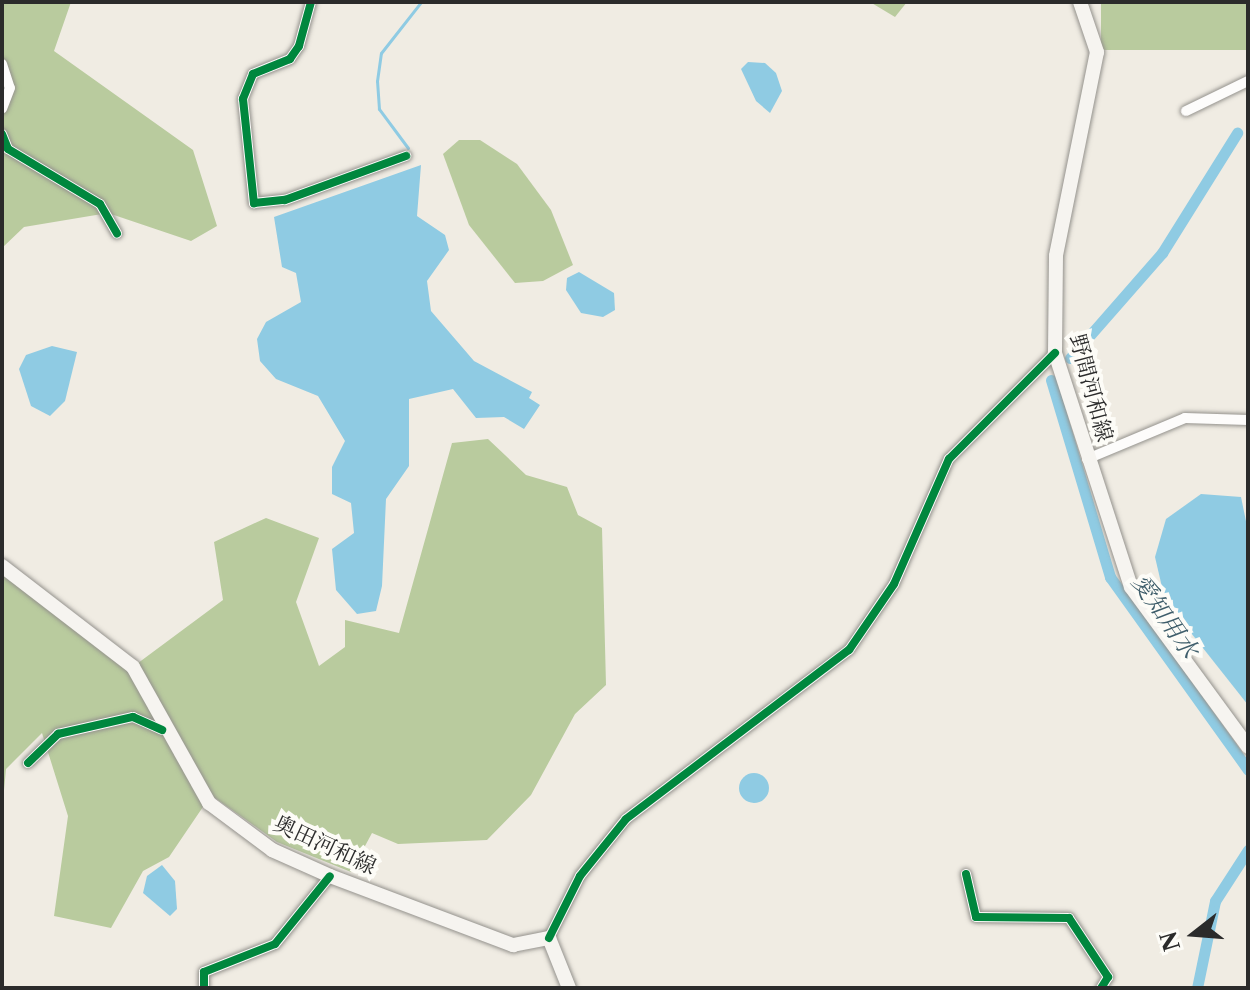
<!DOCTYPE html>
<html>
<head>
<meta charset="utf-8">
<style>
	body { margin:0 }
	#map { position:relative; width:1250px; height:990px; overflow:hidden; background:#f0ece3; font-family:"Libre Caslon Text","Noto Serif JP",serif }
	div>[style] { position:absolute }
	[style*='--x'] { left:calc(var(--x)*1px); top:calc(var(--y)*1px); width:calc(var(--w)*1px); rotate:calc(var(--a)*1deg) }
	.forest>* { inset:0; background:#b9cb9e; transform-origin:0 0 }
	.water>* { inset:0; background:#8fcbe3 }
	.round { border-radius:50% }
	.stream>* { height:3px; margin:-1.5px; padding:0 1.5px; transform-origin:1.5px; border-radius:1.5px; background:#8fcbe3 }
	.canal>* { height:11px; margin:-5.5px; padding:0 5.5px; transform-origin:5.5px; border-radius:5.5px; background:#8fcbe3 }
	.roads { filter:drop-shadow(0 0 2px #94928d) drop-shadow(0 0 2px #94928d) }
	.street>* { height:10px; margin:-5px; padding:0 5px; transform-origin:5px; border-radius:5px; background:#fdfcfb }
	.secondary>* { height:14px; margin:-7px; padding:0 7px; transform-origin:7px; border-radius:7px; background:#f6f4f0 }
	.cycleway>* { height:8px; margin:-4px; padding:0 4px; transform-origin:4px; border-radius:4px; background:#00873e }
	span { translate:-50% -50%; white-space:nowrap; text-align:center; line-height:1.15; -webkit-text-stroke:8px #fdfcf7; paint-order:stroke }
	.street-label { font-size:22px; color:#2b2b2b }
	.water-label { font-size:24px; color:#3f5e6b; font-style:italic }
	.frame { position:absolute; inset:0; border:4px solid #2b2b2b; pointer-events:none }
	.north { position:absolute; left:1154px; top:894px; width:80px; height:80px; -webkit-text-stroke:6px #fdfcf7; paint-order:stroke; rotate:253deg; font-size:22px; font-weight:700; line-height:32px; text-align:center; color:#2b2b2b }
	.north::after { content:''; display:block; margin:auto; width:28px; height:36px; background:#2b2b2b; clip-path:polygon(50% 0,100% 100%,50% 72%,0 100%) }
</style>
</head>
<body>
<div id="map">
	<div class="forest">
		<i style="clip-path:polygon(2px 2px,71px 2px,54px 51px,193px 150px,217px 226px,191px 241px,108px 213px,24px 227px,2px 248px)"></i>
		<i style="clip-path:polygon(870px 2px,907px 2px,895px 17px)"></i>
		<i style="left:1101px;top:2px;width:147px;height:48px"></i>
		<i style="clip-path:polygon(459px 140px,480px 140px,517px 164px,551px 210px,573px 265px,543px 281px,515px 283px,469px 225px,443px 154px)"></i>
		<i style="clip-path:polygon(488px 439px,526px 475px,567px 487px,578px 515px,602px 528px,606px 685px,575px 714px,531px 795px,487px 840px,398px 844px,372px 833px,351px 872px,277px 842px,211px 795px,169px 857px,143px 871px,111px 928px,54px 916px,68px 816px,42px 733px,6px 769px,2px 812px,2px 573px,130px 669px,223px 600px,214px 542px,266px 518px,319px 538px,296px 602px,319px 666px,345px 647px,345px 620px,399px 633px,452px 443px)"></i>
	</div>
	<div class="water">
		<i style="clip-path:polygon(748px 62px,765px 63px,776px 73px,782px 91px,770px 113px,756px 101px,741px 69px)"></i>
		<i style="clip-path:polygon(421px 165px,417px 216px,445px 235px,449px 250px,427px 281px,431px 311px,474px 361px,532px 392px,529px 398px,540px 405px,524px 429px,504px 417px,476px 418px,453px 389px,409px 399px,409px 466px,386px 499px,382px 586px,376px 611px,357px 614px,336px 590px,332px 549px,354px 533px,351px 503px,332px 494px,332px 467px,345px 441px,318px 396px,276px 379px,260px 361px,257px 339px,266px 322px,301px 302px,296px 273px,282px 267px,274px 217px)"></i>
		<i style="clip-path:polygon(579px 272px,614px 293px,615px 310px,603px 317px,581px 313px,566px 290px,567px 278px)"></i>
		<i style="clip-path:polygon(52px 346px,77px 352px,65px 401px,50px 416px,31px 406px,19px 369px,26px 355px)"></i>
		<i style="clip-path:polygon(1201px 494px,1241px 497px,1248px 531px,1248px 705px,1165px 600px,1155px 557px,1166px 519px)"></i>
		<i class="round" style="left:739px;top:773px;width:30px;height:30px"></i>
		<i style="clip-path:polygon(162px 865px,175px 881px,177px 909px,170px 916px,143px 893px,147px 876px)"></i>
	</div>
	<div class="stream">
		<i style="--x:408;--y:148;--w:49;--a:-126.6"></i>
		<i style="--x:379;--y:109;--w:28;--a:-94"></i>
		<i style="--x:377;--y:81;--w:28;--a:-82"></i>
		<i style="--x:381;--y:53;--w:65;--a:-51.9"></i>
	</div>
	<div class="canal">
		<i style="--x:1070;--y:358;--w:140;--a:-48.8"></i>
		<i style="--x:1162;--y:253;--w:142;--a:-58"></i>
		<i style="--x:1051;--y:380;--w:206;--a:73.3"></i>
		<i style="--x:1110;--y:577;--w:237;--a:54.4"></i>
		<i style="--x:1197;--y:988;--w:89;--a:-78.3"></i>
		<i style="--x:1215;--y:901;--w:61;--a:-57.1"></i>
	</div>
	<div class="roads">
		<div class="street">
			<i style="--x:311;--y:2;--w:46;--a:105.3"></i>
			<i style="--x:299;--y:46;--w:16;--a:125"></i>
			<i style="--x:290;--y:59;--w:40;--a:158"></i>
			<i style="--x:253;--y:74;--w:27;--a:112"></i>
			<i style="--x:243;--y:99;--w:105;--a:84"></i>
			<i style="--x:254;--y:203;--w:31;--a:-6"></i>
			<i style="--x:285;--y:200;--w:129;--a:-20"></i>
			<i style="--x:2;--y:64;--w:25;--a:72"></i>
			<i style="--x:10;--y:88;--w:22;--a:111"></i>
			<i style="--x:1186;--y:111;--w:69;--a:-25.8"></i>
			<i style="--x:2;--y:134;--w:16;--a:68"></i>
			<i style="--x:8;--y:149;--w:107;--a:30.9"></i>
			<i style="--x:100;--y:204;--w:34;--a:60"></i>
			<i style="--x:1087;--y:459;--w:106;--a:-22.7"></i>
			<i style="--x:1185;--y:418;--w:63;--a:1.8"></i>
			<i style="--x:28;--y:763;--w:42;--a:-44"></i>
			<i style="--x:58;--y:734;--w:77;--a:-12.8"></i>
			<i style="--x:133;--y:717;--w:32;--a:24"></i>
			<i style="--x:966;--y:874;--w:44;--a:76.9"></i>
			<i style="--x:976;--y:917;--w:93;--a:0.6"></i>
			<i style="--x:1069;--y:918;--w:71;--a:56.5"></i>
			<i style="--x:1108;--y:977;--w:13;--a:122"></i>
			<i style="--x:549;--y:938;--w:69;--a:-63.4"></i>
			<i style="--x:580;--y:876;--w:73;--a:-51.1"></i>
			<i style="--x:626;--y:819;--w:280;--a:-37.2"></i>
			<i style="--x:849;--y:650;--w:80;--a:-55.7"></i>
			<i style="--x:894;--y:584;--w:137;--a:-66.3"></i>
			<i style="--x:949;--y:459;--w:150;--a:-45"></i>
			<i style="--x:204;--y:988;--w:16;--a:-90"></i>
			<i style="--x:204;--y:972;--w:76;--a:-21.5"></i>
			<i style="--x:275;--y:944;--w:87;--a:-51"></i>
		</div>
		<div class="secondary">
			<i style="--x:1080;--y:2;--w:53;--a:71.2"></i>
			<i style="--x:1097;--y:52;--w:208;--a:101.4"></i>
			<i style="--x:1056;--y:256;--w:97;--a:90.6"></i>
			<i style="--x:1055;--y:353;--w:246;--a:72"></i>
			<i style="--x:1131;--y:587;--w:198;--a:53.8"></i>
			<i style="--x:2;--y:566;--w:165;--a:37.6"></i>
			<i style="--x:133;--y:667;--w:156;--a:60.8"></i>
			<i style="--x:209;--y:803;--w:79;--a:36.7"></i>
			<i style="--x:272;--y:850;--w:64;--a:24.1"></i>
			<i style="--x:330;--y:876;--w:196;--a:20.7"></i>
			<i style="--x:513;--y:945;--w:37;--a:-11"></i>
			<i style="--x:549;--y:938;--w:54;--a:68.2"></i>
		</div>
	</div>
	<div class="cycleway">
		<i style="--x:311;--y:2;--w:46;--a:105.3"></i>
		<i style="--x:299;--y:46;--w:16;--a:125"></i>
		<i style="--x:290;--y:59;--w:40;--a:158"></i>
		<i style="--x:253;--y:74;--w:27;--a:112"></i>
		<i style="--x:243;--y:99;--w:105;--a:84"></i>
		<i style="--x:254;--y:203;--w:31;--a:-6"></i>
		<i style="--x:285;--y:200;--w:129;--a:-20"></i>
		<i style="--x:2;--y:134;--w:16;--a:68"></i>
		<i style="--x:8;--y:149;--w:107;--a:30.9"></i>
		<i style="--x:100;--y:204;--w:34;--a:60"></i>
		<i style="--x:28;--y:763;--w:42;--a:-44"></i>
		<i style="--x:58;--y:734;--w:77;--a:-12.8"></i>
		<i style="--x:133;--y:717;--w:32;--a:24"></i>
		<i style="--x:966;--y:874;--w:44;--a:76.9"></i>
		<i style="--x:976;--y:917;--w:93;--a:0.6"></i>
		<i style="--x:1069;--y:918;--w:71;--a:56.5"></i>
		<i style="--x:1108;--y:977;--w:13;--a:122"></i>
		<i style="--x:549;--y:938;--w:69;--a:-63.4"></i>
		<i style="--x:580;--y:876;--w:73;--a:-51.1"></i>
		<i style="--x:626;--y:819;--w:280;--a:-37.2"></i>
		<i style="--x:849;--y:650;--w:80;--a:-55.7"></i>
		<i style="--x:894;--y:584;--w:137;--a:-66.3"></i>
		<i style="--x:949;--y:459;--w:150;--a:-45"></i>
		<i style="--x:204;--y:988;--w:16;--a:-90"></i>
		<i style="--x:204;--y:972;--w:76;--a:-21.5"></i>
		<i style="--x:275;--y:944;--w:87;--a:-51"></i>
	</div>
	<div class="street-label">
		<span style="left:1091px;top:388px;rotate:75deg">野間河和線</span>
		<span style="left:325px;top:845px;rotate:25deg">奥田河和線</span>
	</div>
	<div class="water-label">
		<span style="left:1165px;top:616px;rotate:55deg">愛知用水</span>
	</div>
	<div class="frame"></div>
	<div class="north">N</div>
</div>
</body>
</html>
